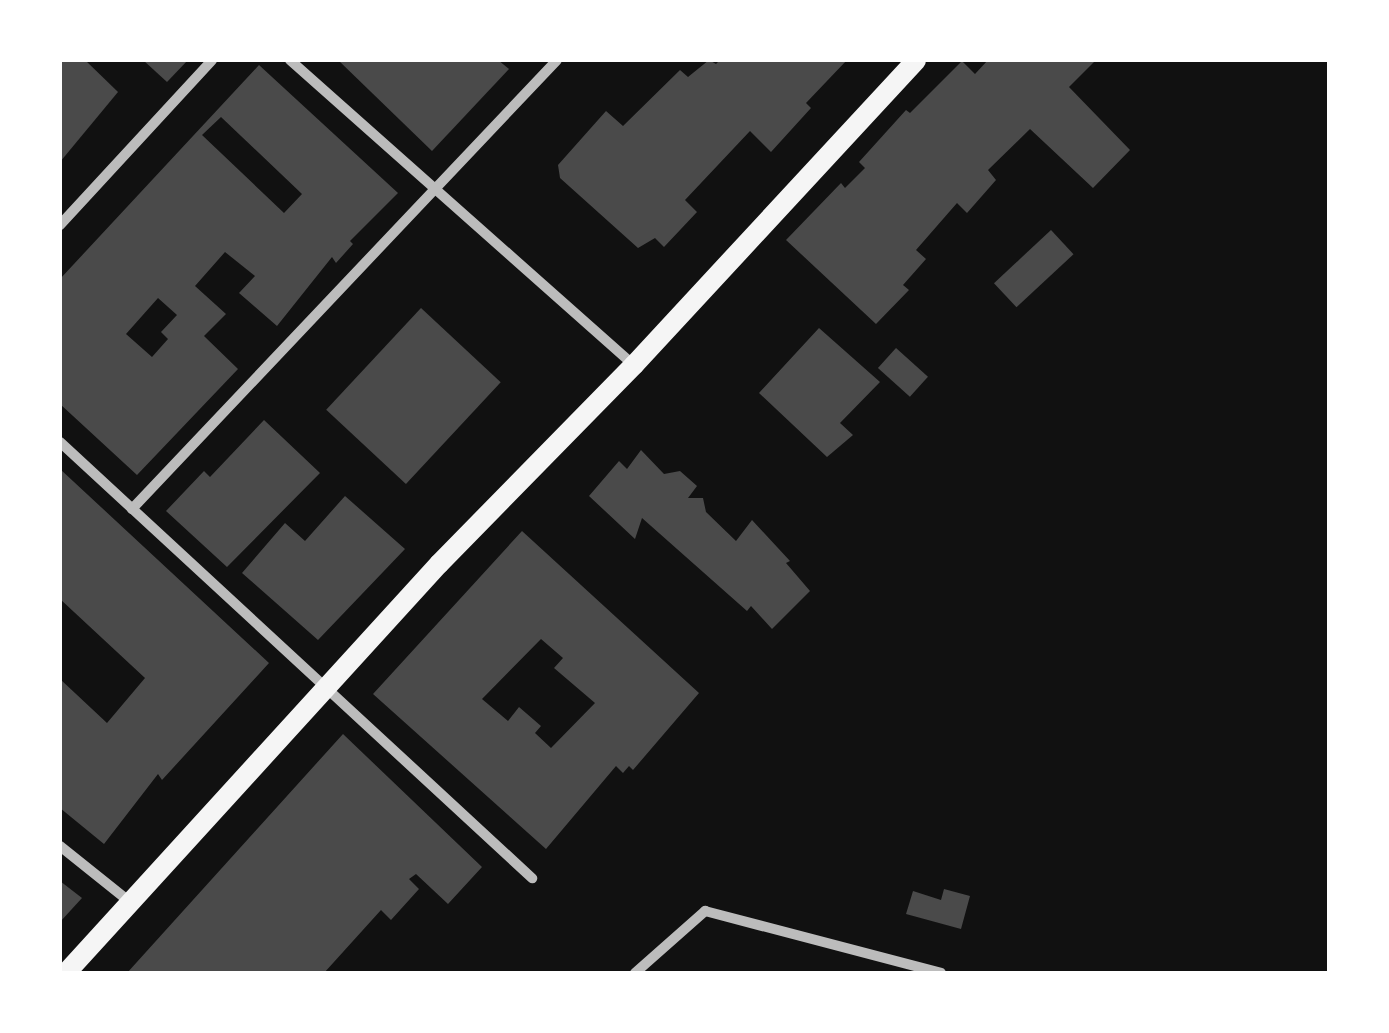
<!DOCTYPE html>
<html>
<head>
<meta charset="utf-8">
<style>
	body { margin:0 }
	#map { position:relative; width:1389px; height:1033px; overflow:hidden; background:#111; font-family:Mulish,sans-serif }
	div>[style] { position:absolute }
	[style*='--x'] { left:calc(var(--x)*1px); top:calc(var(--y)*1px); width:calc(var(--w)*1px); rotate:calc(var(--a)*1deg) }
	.building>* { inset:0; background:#4a4a4a; transform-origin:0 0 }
	.minor>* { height:10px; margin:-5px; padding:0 5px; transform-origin:5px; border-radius:5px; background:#bcbcbc }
	.secondary>* { height:20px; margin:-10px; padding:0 10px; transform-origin:10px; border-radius:10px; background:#f5f5f5 }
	span { translate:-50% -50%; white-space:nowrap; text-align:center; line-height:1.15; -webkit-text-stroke:9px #fff; paint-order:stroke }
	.frame { position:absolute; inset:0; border:62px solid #fff; pointer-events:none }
</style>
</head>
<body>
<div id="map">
	<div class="building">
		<i style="clip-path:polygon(60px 60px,85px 60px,118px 92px,60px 162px)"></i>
		<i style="clip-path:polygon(143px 60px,188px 60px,167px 82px)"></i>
		<i style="clip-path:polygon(338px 60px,498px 60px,509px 69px,432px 151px)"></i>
		<i style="clip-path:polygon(709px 60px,716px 64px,720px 60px,847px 60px,806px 103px,811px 108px,771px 152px,750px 131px,685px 200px,697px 212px,664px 247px,655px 238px,638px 248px,560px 178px,558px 165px,606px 111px,623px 126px,680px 70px,688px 77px)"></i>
		<i style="clip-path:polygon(988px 60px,1096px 60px,1069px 87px,1130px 150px,1093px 188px,1030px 129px,988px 170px,996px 180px,967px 213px,957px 203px,916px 250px,926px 259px,903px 285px,909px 290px,876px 324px,786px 240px,841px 183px,845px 188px,865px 168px,859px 162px,906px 110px,910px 113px,962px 61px,975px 74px)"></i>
		<i style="clip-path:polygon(evenodd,259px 65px,398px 193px,350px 241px,353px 244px,336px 263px,332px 257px,277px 326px,239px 293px,255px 276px,225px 252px,195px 286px,226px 314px,204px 336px,238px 369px,137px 475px,60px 404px,60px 279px,259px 65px,221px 117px,302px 194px,284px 213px,202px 135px,221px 117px,259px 65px,158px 298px,177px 315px,161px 332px,168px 339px,152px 357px,126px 334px,158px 298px)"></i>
		<i style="left:1051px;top:230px;width:33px;height:78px;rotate:47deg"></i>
		<i style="left:421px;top:308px;width:109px;height:139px;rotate:43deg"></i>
		<i style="clip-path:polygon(819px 328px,880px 382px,840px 423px,853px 435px,827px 457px,759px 393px)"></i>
		<i style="left:896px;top:348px;width:43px;height:27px;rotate:42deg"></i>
		<i style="clip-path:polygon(264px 420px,320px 473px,227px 567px,166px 511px,204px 471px,210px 477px)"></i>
		<i style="clip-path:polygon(641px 450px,664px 474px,680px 471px,697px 486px,688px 498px,703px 498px,706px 512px,736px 541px,752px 520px,790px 561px,786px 563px,810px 591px,772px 629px,751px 606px,747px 611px,642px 518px,635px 539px,589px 496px,619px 461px,627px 469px)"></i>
		<i style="clip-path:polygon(60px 469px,269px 663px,162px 780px,158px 774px,104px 844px,60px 808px,60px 679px,107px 723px,145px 678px,60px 599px)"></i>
		<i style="clip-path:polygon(345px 496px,405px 549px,318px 640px,242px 573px,285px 523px,305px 541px)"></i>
		<i style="clip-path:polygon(evenodd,522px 531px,699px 693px,633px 770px,629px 766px,623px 773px,616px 766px,546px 849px,373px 694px,522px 531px,541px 639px,563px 658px,554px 668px,595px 703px,551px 748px,535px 733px,541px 726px,519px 707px,508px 721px,482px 699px,541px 639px)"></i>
		<i style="clip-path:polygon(343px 734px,482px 867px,448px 904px,416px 874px,409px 879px,419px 889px,391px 920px,381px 910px,324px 973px,127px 973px)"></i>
		<i style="clip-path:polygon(60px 881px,82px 898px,60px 922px)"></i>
		<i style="clip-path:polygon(944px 889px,970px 896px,961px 929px,906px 914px,913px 891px,941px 900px)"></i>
	</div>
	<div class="minor">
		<i style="--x:290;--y:60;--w:458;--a:41.6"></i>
		<i style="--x:60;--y:225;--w:224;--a:-47.3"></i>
		<i style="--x:60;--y:442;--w:643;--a:42.73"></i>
		<i style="--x:132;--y:509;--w:618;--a:-46.57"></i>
		<i style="--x:60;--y:846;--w:90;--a:38.7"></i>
		<i style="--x:635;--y:973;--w:94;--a:-41.5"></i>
		<i style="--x:705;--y:911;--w:244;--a:14.7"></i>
	</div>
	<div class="secondary">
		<i style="--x:66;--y:973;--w:554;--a:-47.64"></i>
		<i style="--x:439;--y:564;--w:279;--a:-45.6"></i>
		<i style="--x:634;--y:365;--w:415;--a:-47.2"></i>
	</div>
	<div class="frame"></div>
</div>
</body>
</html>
